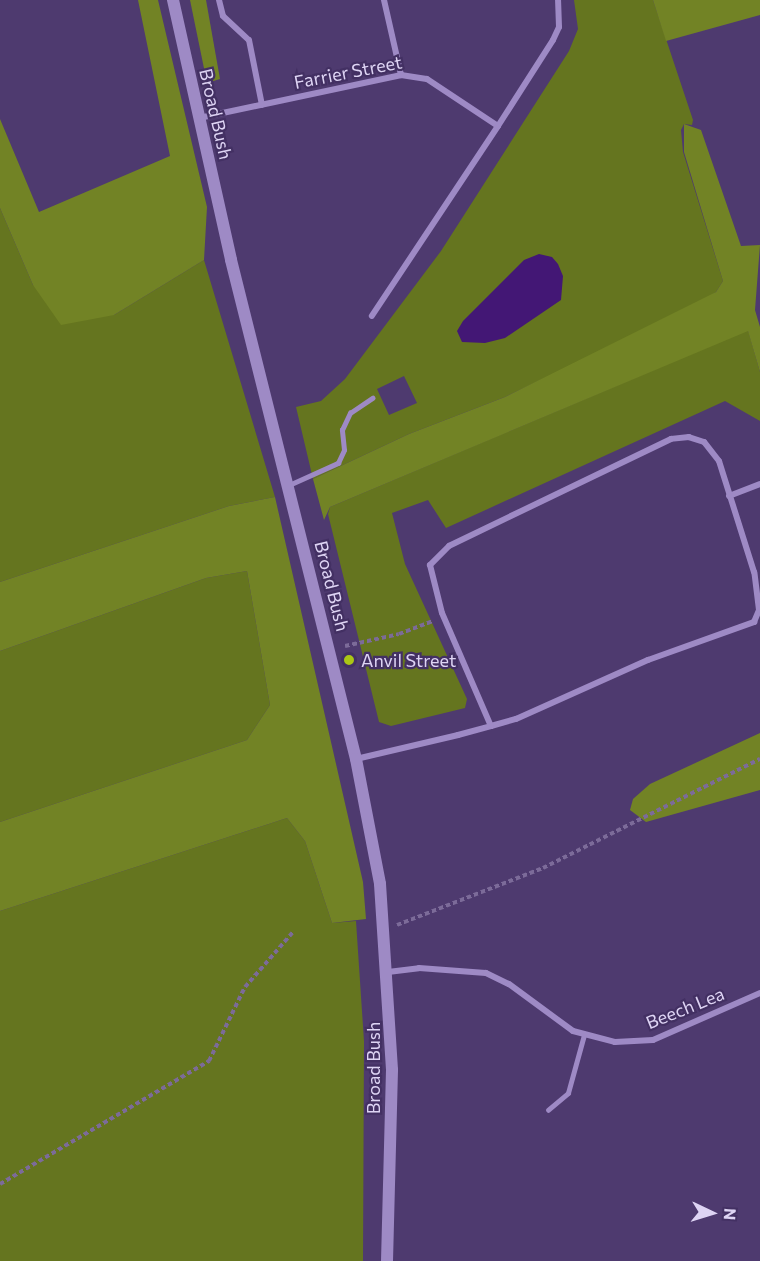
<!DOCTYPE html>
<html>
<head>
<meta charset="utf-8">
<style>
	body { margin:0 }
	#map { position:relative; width:760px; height:1261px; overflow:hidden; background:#4e3a6f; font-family:Commissioner,sans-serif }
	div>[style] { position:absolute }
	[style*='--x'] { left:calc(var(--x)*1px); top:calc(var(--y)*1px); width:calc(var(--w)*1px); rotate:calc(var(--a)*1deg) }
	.green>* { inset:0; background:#65751f }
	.forest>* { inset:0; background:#728325 }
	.water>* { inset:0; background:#431775 }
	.path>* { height:4px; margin-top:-2px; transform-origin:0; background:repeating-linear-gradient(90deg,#7c6b99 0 4.5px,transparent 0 7.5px) }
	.lane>* { height:4.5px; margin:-2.25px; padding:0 2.25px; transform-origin:2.25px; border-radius:2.25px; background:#9e8ac5 }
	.street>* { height:6px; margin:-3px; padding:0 3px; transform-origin:3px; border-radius:3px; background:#9e8ac5 }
	.secondary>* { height:12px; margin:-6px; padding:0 6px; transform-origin:6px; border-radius:6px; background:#9e8ac5 }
	.dots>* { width:16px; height:16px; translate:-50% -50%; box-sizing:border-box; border:3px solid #433063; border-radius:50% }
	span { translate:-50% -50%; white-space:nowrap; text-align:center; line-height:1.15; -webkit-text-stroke:4.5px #433063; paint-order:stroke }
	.street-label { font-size:18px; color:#ded4f4 }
	.poi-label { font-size:18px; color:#ded4f4 }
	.left { translate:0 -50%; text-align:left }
	.north { position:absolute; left:682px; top:1183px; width:60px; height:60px; -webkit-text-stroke:4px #433063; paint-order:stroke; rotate:94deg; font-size:16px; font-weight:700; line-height:24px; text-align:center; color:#ded4f4 }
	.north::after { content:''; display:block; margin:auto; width:21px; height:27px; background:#ded4f4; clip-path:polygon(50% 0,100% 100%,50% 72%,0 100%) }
</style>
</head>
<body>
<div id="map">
	<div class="green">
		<i style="clip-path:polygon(evenodd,574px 0,653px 0,693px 120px,692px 125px,684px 124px,681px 130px,683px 152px,723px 281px,716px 292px,699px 304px,505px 397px,409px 434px,313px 479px,296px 407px,321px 401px,345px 379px,441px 251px,569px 51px,578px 29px,574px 0,404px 376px,417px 403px,389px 415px,377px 389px,404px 376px)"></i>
		<i style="clip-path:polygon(0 208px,33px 285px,114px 315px,204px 260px,275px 497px,229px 506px,0 582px)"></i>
		<i style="clip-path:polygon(748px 330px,760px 372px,760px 421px,725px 401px,446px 528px,428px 500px,392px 513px,405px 564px,467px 699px,465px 708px,391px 726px,379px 722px,328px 514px,330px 507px)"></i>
		<i style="clip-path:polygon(247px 571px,270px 705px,247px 740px,0 822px,0 651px,206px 578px)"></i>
		<i style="clip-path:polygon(287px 818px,305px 841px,332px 923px,356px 921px,364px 1041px,363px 1261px,0 1261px,0 911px)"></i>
	</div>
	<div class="forest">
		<i style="clip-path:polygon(138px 0,158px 0,207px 207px,204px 260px,114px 315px,61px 325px,33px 285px,0 208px,0 119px,39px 212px,170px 156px)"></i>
		<i style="clip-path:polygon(190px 0,206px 0,220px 79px,207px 83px)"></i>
		<i style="clip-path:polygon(653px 0,760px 0,760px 15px,666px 41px)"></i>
		<i style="clip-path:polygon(684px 124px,701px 130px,741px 246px,760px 245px,755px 310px,760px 327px,760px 372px,748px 331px,330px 507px,324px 520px,313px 479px,409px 434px,505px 397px,716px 292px,723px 281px,684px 152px)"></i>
		<i style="clip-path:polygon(275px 497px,363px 882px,366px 919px,332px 923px,305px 841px,287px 818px,0 911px,0 822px,247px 740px,270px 705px,247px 571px,206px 578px,0 651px,0 582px,229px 506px)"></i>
		<i style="clip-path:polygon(760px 733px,760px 790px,646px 822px,630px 810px,633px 799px,650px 784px)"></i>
	</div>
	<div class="water">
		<i style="clip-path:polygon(539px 254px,552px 257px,558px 264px,563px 276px,561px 300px,505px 338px,485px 343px,462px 342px,457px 331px,463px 321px,524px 260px)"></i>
	</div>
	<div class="path">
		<i style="--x:345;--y:646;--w:55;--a:-12.5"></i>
		<i style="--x:399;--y:634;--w:36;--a:-21"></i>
		<i style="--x:397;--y:925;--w:157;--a:-21.3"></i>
		<i style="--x:543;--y:868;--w:243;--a:-26.7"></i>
		<i style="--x:0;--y:1184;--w:243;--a:-30.5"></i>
		<i style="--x:209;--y:1061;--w:82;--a:-64.1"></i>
		<i style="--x:245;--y:987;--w:73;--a:-48.9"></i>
	</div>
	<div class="lane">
		<i style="--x:289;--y:485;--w:54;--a:-24.2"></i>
		<i style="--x:338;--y:463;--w:14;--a:-65"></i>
		<i style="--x:344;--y:450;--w:20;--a:-96"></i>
		<i style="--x:342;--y:430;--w:19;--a:-65"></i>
		<i style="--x:350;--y:413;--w:27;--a:-34"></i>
		<i style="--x:548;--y:1110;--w:26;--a:-40"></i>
		<i style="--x:568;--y:1093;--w:60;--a:-74.6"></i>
	</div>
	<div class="street">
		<i style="--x:219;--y:0;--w:16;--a:76"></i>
		<i style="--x:223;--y:16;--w:35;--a:43"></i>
		<i style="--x:249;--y:40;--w:66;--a:78.7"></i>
		<i style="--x:384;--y:0;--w:77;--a:77.2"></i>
		<i style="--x:199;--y:118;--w:207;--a:-12"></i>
		<i style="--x:401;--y:75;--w:26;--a:9"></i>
		<i style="--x:427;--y:79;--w:85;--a:33.5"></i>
		<i style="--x:498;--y:126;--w:228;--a:123.6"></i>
		<i style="--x:498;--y:126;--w:102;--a:-57.4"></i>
		<i style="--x:553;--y:40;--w:14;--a:-65"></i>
		<i style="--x:559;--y:27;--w:27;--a:-92"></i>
		<i style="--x:729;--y:496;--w:33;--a:-21"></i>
		<i style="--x:356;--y:759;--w:105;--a:-13.2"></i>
		<i style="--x:458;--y:735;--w:34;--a:-15"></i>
		<i style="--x:491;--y:726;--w:26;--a:-16"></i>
		<i style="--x:516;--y:719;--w:145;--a:-24.1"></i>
		<i style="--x:648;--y:660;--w:113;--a:-19.7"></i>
		<i style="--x:754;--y:622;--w:13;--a:-67"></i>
		<i style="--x:759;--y:610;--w:38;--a:-97"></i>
		<i style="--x:754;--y:572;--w:116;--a:-107.5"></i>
		<i style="--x:719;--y:461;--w:24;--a:-128"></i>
		<i style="--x:704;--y:442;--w:16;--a:-162"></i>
		<i style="--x:689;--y:437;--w:18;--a:174"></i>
		<i style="--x:671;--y:439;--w:246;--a:154.3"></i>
		<i style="--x:449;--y:546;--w:27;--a:135"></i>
		<i style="--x:430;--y:565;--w:49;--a:76"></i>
		<i style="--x:442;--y:613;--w:123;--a:66.6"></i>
		<i style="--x:388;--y:972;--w:31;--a:-7"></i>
		<i style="--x:419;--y:968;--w:67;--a:4.3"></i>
		<i style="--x:486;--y:973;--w:25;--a:26"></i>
		<i style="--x:509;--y:984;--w:79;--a:36.3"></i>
		<i style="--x:573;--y:1031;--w:43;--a:14.7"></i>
		<i style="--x:615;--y:1042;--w:38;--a:-3"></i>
		<i style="--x:653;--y:1040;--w:117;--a:-23.7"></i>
	</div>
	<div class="secondary">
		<i style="--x:173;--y:0;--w:266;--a:77.4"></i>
		<i style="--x:231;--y:260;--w:514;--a:75.94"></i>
		<i style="--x:356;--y:759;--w:127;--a:79.1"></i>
		<i style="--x:380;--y:884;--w:186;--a:86.3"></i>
		<i style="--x:392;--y:1070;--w:191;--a:91.5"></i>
	</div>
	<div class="dots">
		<i style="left:349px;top:660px;background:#abc615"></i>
	</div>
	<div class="street-label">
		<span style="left:348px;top:72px;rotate:-11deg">Farrier Street</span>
		<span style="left:216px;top:114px;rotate:77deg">Broad Bush</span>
		<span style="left:332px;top:586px;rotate:76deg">Broad Bush</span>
		<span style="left:685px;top:1008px;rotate:-22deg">Beech Lea</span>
		<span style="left:373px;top:1068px;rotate:-90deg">Broad Bush</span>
	</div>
	<div class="poi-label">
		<span class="left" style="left:361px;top:660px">Anvil Street</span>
	</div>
	<div class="north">N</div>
</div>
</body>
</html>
